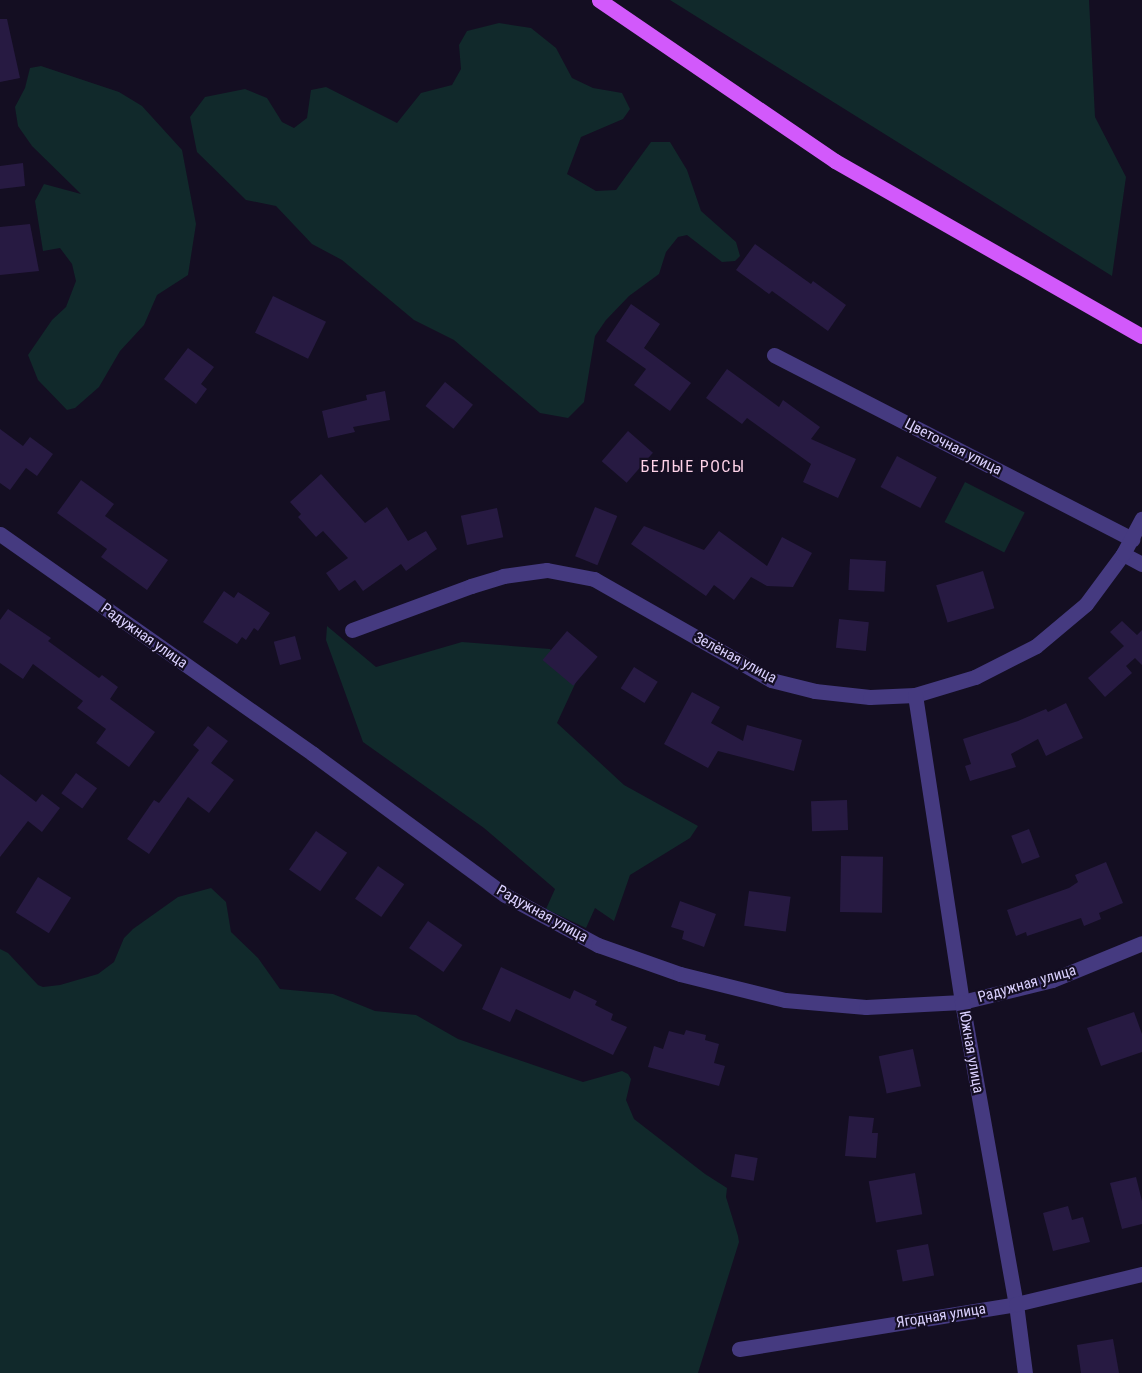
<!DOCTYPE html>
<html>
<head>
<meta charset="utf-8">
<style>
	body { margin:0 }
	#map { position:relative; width:1142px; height:1373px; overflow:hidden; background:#140e22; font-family:"Roboto Condensed",sans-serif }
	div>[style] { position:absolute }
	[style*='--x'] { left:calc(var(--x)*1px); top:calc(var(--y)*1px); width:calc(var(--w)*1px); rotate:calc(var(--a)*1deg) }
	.green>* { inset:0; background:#11292b; transform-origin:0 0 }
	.building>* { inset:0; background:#271a42; transform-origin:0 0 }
	.minor>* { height:15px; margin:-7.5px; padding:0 7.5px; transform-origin:7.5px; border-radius:7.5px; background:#453a80 }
	.major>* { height:15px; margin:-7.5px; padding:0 7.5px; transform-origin:7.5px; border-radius:7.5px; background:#d259fb }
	span { translate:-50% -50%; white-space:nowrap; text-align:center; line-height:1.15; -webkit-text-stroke:4.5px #140e22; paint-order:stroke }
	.street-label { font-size:15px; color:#dad0fe }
	.neighbourhood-label { font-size:16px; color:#fed2e8; letter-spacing:1.5px }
</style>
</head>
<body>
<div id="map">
	<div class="green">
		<i style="clip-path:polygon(670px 0,1089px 0,1095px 117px,1126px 177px,1112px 276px)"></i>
		<i style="clip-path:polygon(499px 23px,531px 28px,556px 48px,572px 78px,593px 88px,622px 93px,630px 109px,623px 119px,581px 137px,567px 174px,596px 191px,616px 190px,651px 142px,670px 142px,687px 170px,701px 211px,736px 242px,740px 256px,735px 261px,722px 262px,687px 235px,678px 237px,666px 252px,659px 274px,629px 296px,606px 320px,595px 336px,584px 402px,568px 418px,540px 413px,454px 340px,414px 320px,342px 260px,312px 244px,276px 206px,246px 200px,197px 152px,190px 117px,205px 97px,245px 89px,267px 98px,282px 122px,294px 128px,307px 118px,311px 90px,326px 87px,397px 123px,421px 93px,452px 85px,461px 69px,459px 45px,467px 31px)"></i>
		<i style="clip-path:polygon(41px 66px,119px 92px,142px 106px,182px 150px,196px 224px,188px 275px,157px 295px,144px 325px,120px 351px,99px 387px,75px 408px,67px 410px,38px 380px,28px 355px,52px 320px,66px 307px,76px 281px,72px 264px,60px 248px,43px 251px,35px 201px,44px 184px,81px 194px,32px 146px,18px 126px,15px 107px,25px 88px,30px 68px)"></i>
		<i style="left:965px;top:482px;width:67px;height:45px;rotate:27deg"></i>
		<i style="clip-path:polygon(327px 626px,376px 667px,462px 642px,550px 649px,576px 682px,557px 723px,624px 785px,698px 826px,690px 838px,630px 875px,614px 921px,595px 908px,586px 928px,546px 909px,555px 889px,484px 828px,363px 742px,326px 640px)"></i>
		<i style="clip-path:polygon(211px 888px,226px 902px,231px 932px,258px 958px,280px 989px,333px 994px,375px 1011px,416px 1015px,458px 1039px,583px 1082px,622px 1071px,628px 1074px,631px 1079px,626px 1100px,634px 1119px,705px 1174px,727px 1188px,726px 1197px,738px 1236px,739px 1242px,698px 1373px,0 1373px,0 949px,8px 953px,38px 985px,43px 987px,60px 985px,98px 974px,114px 962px,124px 938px,133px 929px,178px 897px)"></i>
	</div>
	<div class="building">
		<i style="clip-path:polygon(0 19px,7px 19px,20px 78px,0 82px)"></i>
		<i style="clip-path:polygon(23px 163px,25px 186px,0 189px,0 166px)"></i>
		<i style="clip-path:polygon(30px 224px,39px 271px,0 275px,0 227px)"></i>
		<i style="clip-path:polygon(755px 244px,811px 284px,813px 281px,846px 305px,828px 331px,772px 291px,769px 294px,736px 270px)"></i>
		<i style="left:273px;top:296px;width:59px;height:41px;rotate:26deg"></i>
		<i style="clip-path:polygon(631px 304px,660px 324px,644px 348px,691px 383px,670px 411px,634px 385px,646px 369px,606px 341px)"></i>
		<i style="clip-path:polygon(188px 348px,214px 367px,201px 384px,207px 389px,196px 404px,164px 379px)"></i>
		<i style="clip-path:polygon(727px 369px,779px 407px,783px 400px,820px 427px,811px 439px,856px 459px,838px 498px,803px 482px,811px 464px,747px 418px,742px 424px,706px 398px)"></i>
		<i style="left:445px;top:382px;width:36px;height:31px;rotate:39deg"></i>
		<i style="clip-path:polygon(385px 391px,390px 420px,353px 427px,355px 432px,328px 438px,322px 411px,367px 400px,366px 395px)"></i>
		<i style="clip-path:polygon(0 429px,23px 446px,30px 437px,53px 454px,37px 476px,26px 468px,10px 490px,0 483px)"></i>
		<i style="left:628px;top:431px;width:33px;height:40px;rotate:41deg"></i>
		<i style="left:897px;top:456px;width:45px;height:35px;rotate:28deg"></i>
		<i style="clip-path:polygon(321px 474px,365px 523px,387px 507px,408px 541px,426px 531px,437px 549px,406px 571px,401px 564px,363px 591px,355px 580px,339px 591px,326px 573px,348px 558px,323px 531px,316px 537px,298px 517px,301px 514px,290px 502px)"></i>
		<i style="clip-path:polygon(81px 480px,114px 504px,105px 516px,168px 560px,147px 590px,101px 557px,107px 549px,57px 513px)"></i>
		<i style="left:595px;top:507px;width:24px;height:53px;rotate:22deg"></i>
		<i style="left:497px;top:508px;width:30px;height:37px;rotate:78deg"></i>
		<i style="clip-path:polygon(644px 526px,704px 550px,719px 531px,767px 566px,782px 537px,812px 553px,793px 587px,767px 586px,751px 577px,734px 600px,714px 585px,706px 596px,631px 544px)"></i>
		<i style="left:850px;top:559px;width:36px;height:31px;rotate:3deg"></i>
		<i style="left:983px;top:571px;width:39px;height:49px;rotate:73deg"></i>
		<i style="clip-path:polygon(224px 591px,234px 598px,238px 592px,270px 613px,258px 631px,254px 628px,246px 640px,242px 637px,237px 644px,203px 622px)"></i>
		<i style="clip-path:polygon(8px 609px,51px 638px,48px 641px,99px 678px,102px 675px,118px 687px,110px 699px,155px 732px,129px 767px,96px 743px,106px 729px,77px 708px,83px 701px,33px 664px,23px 679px,0 663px,0 620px)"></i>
		<i style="left:839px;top:619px;width:30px;height:29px;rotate:6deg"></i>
		<i style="clip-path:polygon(1122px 621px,1137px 635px,1142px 630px,1142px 665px,1135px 658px,1126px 666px,1132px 673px,1105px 697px,1088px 678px,1124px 646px,1110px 632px)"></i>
		<i style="left:567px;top:631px;width:40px;height:38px;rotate:40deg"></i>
		<i style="left:295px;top:636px;width:24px;height:22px;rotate:75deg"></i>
		<i style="left:634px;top:667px;width:28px;height:25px;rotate:32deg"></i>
		<i style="clip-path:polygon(692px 692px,720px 707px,711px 723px,743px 741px,747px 725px,802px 740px,794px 771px,718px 751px,708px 768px,664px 744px)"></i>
		<i style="clip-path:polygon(1066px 703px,1083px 738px,1046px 756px,1038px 739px,1011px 754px,1016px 767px,970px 781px,965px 766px,971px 764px,963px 739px,1018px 721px,1046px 709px,1048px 712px)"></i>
		<i style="clip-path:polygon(208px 726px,228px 741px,211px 763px,234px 780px,209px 813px,188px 797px,149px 854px,127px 839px,154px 800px,159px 803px,199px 750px,193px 745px)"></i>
		<i style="left:76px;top:773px;width:26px;height:25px;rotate:36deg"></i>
		<i style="clip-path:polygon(0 774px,36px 802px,42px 794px,60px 808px,42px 832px,28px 821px,0 857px)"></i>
		<i style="left:847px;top:800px;width:30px;height:36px;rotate:88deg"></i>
		<i style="left:1029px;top:829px;width:30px;height:19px;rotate:69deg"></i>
		<i style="left:316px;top:831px;width:38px;height:47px;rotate:35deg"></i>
		<i style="left:841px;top:856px;width:42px;height:56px;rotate:1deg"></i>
		<i style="clip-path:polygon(1106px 862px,1123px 903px,1099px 913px,1101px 919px,1084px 926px,1081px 918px,1027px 936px,1026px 932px,1016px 936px,1007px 910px,1069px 888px,1078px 882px,1075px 875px)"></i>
		<i style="left:378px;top:866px;width:32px;height:40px;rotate:35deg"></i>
		<i style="left:38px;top:877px;width:39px;height:42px;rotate:32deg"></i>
		<i style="left:749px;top:891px;width:42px;height:35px;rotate:8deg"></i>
		<i style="clip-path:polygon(680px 901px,716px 914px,704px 947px,682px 939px,684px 931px,671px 927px)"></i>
		<i style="left:428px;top:921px;width:42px;height:33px;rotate:35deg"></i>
		<i style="clip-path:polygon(501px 967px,570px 999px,574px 990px,597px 1001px,595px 1005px,613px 1014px,611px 1020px,627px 1027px,613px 1055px,516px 1009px,510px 1022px,482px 1009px)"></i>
		<i style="clip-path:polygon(1134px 1012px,1142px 1034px,1142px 1052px,1101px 1066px,1087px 1028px)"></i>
		<i style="clip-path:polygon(686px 1030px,706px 1035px,705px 1040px,719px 1044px,714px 1063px,725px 1066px,719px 1086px,648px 1067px,654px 1046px,663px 1049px,669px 1031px,684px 1035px)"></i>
		<i style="left:913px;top:1049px;width:38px;height:35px;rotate:78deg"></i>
		<i style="clip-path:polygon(849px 1116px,874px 1118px,872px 1133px,878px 1133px,876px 1158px,845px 1156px)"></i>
		<i style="left:735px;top:1154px;width:23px;height:23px;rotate:10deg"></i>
		<i style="left:915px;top:1173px;width:42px;height:47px;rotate:80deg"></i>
		<i style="clip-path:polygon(1136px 1177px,1142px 1201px,1142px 1224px,1122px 1229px,1110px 1183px)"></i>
		<i style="clip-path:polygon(1068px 1206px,1072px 1220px,1083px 1217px,1090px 1242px,1053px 1251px,1043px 1213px)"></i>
		<i style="left:928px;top:1244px;width:32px;height:32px;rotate:79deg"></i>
		<i style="clip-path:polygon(1113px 1339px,1119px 1373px,1081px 1373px,1077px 1345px)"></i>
	</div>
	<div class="minor">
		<i style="--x:774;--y:355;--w:403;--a:27.2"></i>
		<i style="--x:0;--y:534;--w:383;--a:35.1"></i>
		<i style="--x:313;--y:754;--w:238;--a:36.3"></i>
		<i style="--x:505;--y:895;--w:106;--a:28.3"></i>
		<i style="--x:598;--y:945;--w:87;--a:19.5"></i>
		<i style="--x:680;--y:974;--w:108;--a:13.9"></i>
		<i style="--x:785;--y:1000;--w:81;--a:4.9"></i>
		<i style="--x:866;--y:1007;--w:96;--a:-3"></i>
		<i style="--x:962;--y:1002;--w:93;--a:-13.7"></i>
		<i style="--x:1052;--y:980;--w:97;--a:-22.3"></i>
		<i style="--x:1123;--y:554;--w:21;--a:28"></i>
		<i style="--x:352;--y:630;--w:127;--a:-20.3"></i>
		<i style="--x:471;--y:586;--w:34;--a:-17"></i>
		<i style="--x:503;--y:576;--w:44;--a:-7.8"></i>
		<i style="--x:547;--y:570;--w:48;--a:10.8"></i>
		<i style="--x:594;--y:579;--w:204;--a:29.7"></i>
		<i style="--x:771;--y:680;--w:45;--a:14"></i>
		<i style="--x:815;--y:691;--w:55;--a:6.2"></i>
		<i style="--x:870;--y:697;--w:45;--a:-2.5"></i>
		<i style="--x:915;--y:695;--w:63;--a:-16.7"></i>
		<i style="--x:975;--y:677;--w:68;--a:-26.9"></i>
		<i style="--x:1036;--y:646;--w:65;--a:-40"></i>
		<i style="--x:1086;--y:604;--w:62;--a:-53.5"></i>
		<i style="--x:1123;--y:554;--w:40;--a:-62"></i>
		<i style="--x:915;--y:695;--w:311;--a:81.3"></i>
		<i style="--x:962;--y:1002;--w:307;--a:79.9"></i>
		<i style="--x:1016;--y:1304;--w:70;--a:82.6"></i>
		<i style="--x:739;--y:1349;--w:281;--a:-9.2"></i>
		<i style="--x:1016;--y:1304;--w:130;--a:-13.4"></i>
	</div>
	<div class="major">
		<i style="--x:599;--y:0;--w:286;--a:34.3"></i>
		<i style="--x:835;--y:161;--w:353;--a:29.7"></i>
	</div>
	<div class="street-label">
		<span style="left:953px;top:447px;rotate:27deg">Цветочная улица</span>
		<span style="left:144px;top:636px;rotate:35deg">Радужная улица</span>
		<span style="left:735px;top:658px;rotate:28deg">Зелёная улица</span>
		<span style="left:542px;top:914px;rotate:29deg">Радужная улица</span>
		<span style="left:1027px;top:984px;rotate:-16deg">Радужная улица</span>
		<span style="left:971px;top:1052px;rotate:80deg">Южная улица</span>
		<span style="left:941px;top:1316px;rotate:-9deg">Ягодная улица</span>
	</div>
	<div class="neighbourhood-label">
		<span style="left:693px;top:467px">БЕЛЫЕ РОСЫ</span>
	</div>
</div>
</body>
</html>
